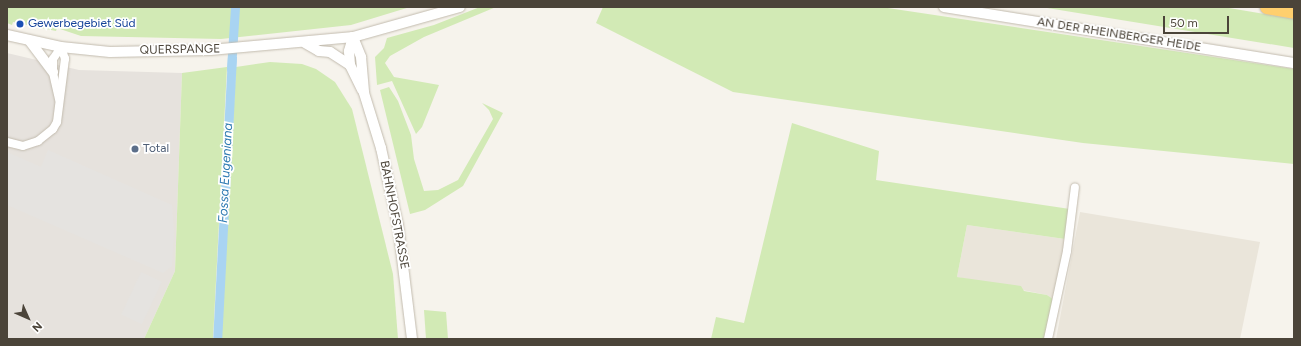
<!DOCTYPE html>
<html>
<head>
<meta charset="utf-8">
<style>
	body { margin:0 }
	#map { position:relative; width:1301px; height:346px; overflow:hidden; background:#f6f3ec; font-family:Figtree,sans-serif }
	div>[style] { position:absolute }
	[style*='--x'] { left:calc(var(--x)*1px); top:calc(var(--y)*1px); width:calc(var(--w)*1px); rotate:calc(var(--a)*1deg) }
	.residential>* { inset:0; background:#eae5da }
	.industrial>* { inset:0; background:#e6e2dd }
	.green>* { inset:0; background:#d2eab5 }
	.parking>* { inset:0; background:#e5e3e0; transform-origin:0 0 }
	.water>* { inset:0; background:#a9d4f2; transform-origin:0 0 }
	.canal>* { height:9px; margin:-4.5px; padding:0 4.5px; transform-origin:4.5px; border-radius:4.5px; background:#a9d4f2 }
	.roads { filter:drop-shadow(0 0 1px #c2bbae) drop-shadow(0 0 1px #c2bbae) }
	.minor>* { height:8px; margin:-4px; padding:0 4px; transform-origin:4px; border-radius:4px; background:#fff }
	.tertiary>* { height:10px; margin:-5px; padding:0 5px; transform-origin:5px; border-radius:5px; background:#fff }
	.motorway>* { height:14px; margin:-7px; padding:0 7px; transform-origin:7px; border-radius:7px; background:#ffcf6e }
	.dots>* { width:11px; height:11px; translate:-50% -50%; box-sizing:border-box; border:2px solid #fff; border-radius:50% }
	span { translate:-50% -50%; white-space:nowrap; text-align:center; line-height:1.15; -webkit-text-stroke:3.5px #fff; paint-order:stroke }
	.transit-label { font-size:12px; color:#164399 }
	.left { translate:0 -50%; text-align:left }
	.street-label { font-size:12px; color:#4b4439 }
	.service-label { font-size:12px; color:#4e5e75 }
	.water-label { font-size:13px; color:#2e7ab2; font-style:italic }
	.frame { position:absolute; inset:0; border:8px solid #4b4439; pointer-events:none }
	.north { position:absolute; left:8px; top:298px; width:40px; height:40px; -webkit-text-stroke:3px #fff; paint-order:stroke; rotate:135deg; font-size:11px; font-weight:700; line-height:16px; text-align:center; color:#4b4439 }
	.north::after { content:''; display:block; margin:auto; width:14px; height:18px; background:#4b4439; clip-path:polygon(50% 0,100% 100%,50% 72%,0 100%) }
	.scale { position:absolute; left:1163px; top:16px; width:66px; height:18px; box-sizing:border-box; border:2px solid #4b4439; border-top:0; padding-left:5px; font-size:12px; line-height:14px; white-space:nowrap; color:#4b4439; -webkit-text-stroke:3px #fff; paint-order:stroke }
</style>
</head>
<body>
<div id="map">
	<div class="residential">
		<i style="clip-path:polygon(1080px 212px,1260px 242px,1240px 339px,1056px 339px)"></i>
		<i style="clip-path:polygon(967px 225px,1065px 239px,1053px 299px,1047px 295px,957px 277px)"></i>
	</div>
	<div class="industrial">
		<i style="clip-path:polygon(7px 53px,79px 70px,182px 73px,175px 271px,144px 339px,7px 339px)"></i>
	</div>
	<div class="green">
		<i style="clip-path:polygon(7px 7px,410px 7px,351px 25px,221px 39px,81px 36px,57px 28px,56px 31px,13px 22px,12px 25px,7px 23px)"></i>
		<i style="clip-path:polygon(480px 7px,496px 7px,424px 37px,390px 56px,385px 63px,394px 77px,439px 85px,422px 127px,416px 134px,392px 81px,377px 85px,375px 57px,384px 48px,387px 38px,434px 25px)"></i>
		<i style="clip-path:polygon(603px 7px,881px 7px,1294px 69px,1294px 164px,1083px 143px,733px 92px,596px 23px)"></i>
		<i style="clip-path:polygon(1041px 7px,1223px 7px,1294px 19px,1294px 48px)"></i>
		<i style="clip-path:polygon(270px 62px,302px 64px,316px 69px,335px 82px,352px 109px,393px 274px,398px 339px,221px 339px,236px 67px)"></i>
		<i style="clip-path:polygon(227px 67px,213px 339px,144px 339px,175px 271px,182px 73px)"></i>
		<i style="clip-path:polygon(389px 87px,398px 101px,411px 135px,414px 159px,424px 191px,438px 190px,458px 180px,493px 119px,489px 110px,482px 103px,503px 113px,463px 186px,425px 210px,410px 214px,380px 90px)"></i>
		<i style="clip-path:polygon(792px 123px,879px 151px,876px 180px,1070px 209px,1065px 239px,967px 225px,957px 277px,1021px 286px,1024px 291px,1047px 295px,1053px 299px,1045px 339px,711px 339px,716px 317px,744px 323px)"></i>
		<i style="clip-path:polygon(424px 310px,446px 312px,448px 339px,426px 339px)"></i>
	</div>
	<div class="parking">
		<i style="clip-path:polygon(48px 150px,172px 205px,174px 232px,172px 266px,163px 273px,7px 205px,7px 152px,41px 167px)"></i>
		<i style="left:141px;top:272px;width:23px;height:47px;rotate:25deg"></i>
	</div>
	<div class="water">
		<i style="left:237px;top:57px;width:282px;height:9px;rotate:93deg"></i>
	</div>
	<div class="canal">
		<i style="--x:231;--y:69;--w:62;--a:-86.3"></i>
	</div>
	<div class="roads">
		<div class="minor">
			<i style="--x:59;--y:99;--w:28;--a:-103"></i>
			<i style="--x:53;--y:72;--w:13;--a:-90"></i>
			<i style="--x:53;--y:59;--w:14;--a:-56"></i>
			<i style="--x:7;--y:142;--w:16;--a:14"></i>
			<i style="--x:23;--y:146;--w:16;--a:-18"></i>
			<i style="--x:38;--y:141;--w:19;--a:-39"></i>
			<i style="--x:53;--y:129;--w:8;--a:-60"></i>
			<i style="--x:57;--y:122;--w:64;--a:-82.8"></i>
			<i style="--x:65;--y:59;--w:13;--a:-108"></i>
			<i style="--x:1048;--y:339;--w:90;--a:-77.8"></i>
			<i style="--x:1067;--y:251;--w:64;--a:-82.9"></i>
		</div>
		<div class="tertiary">
			<i style="--x:944;--y:7;--w:354;--a:9.1"></i>
			<i style="--x:7;--y:35;--w:55;--a:12.5"></i>
			<i style="--x:61;--y:47;--w:49;--a:5.8"></i>
			<i style="--x:110;--y:52;--w:100;--a:-1.1"></i>
			<i style="--x:210;--y:50;--w:144;--a:-5.2"></i>
			<i style="--x:353;--y:37;--w:111;--a:-15.7"></i>
			<i style="--x:353;--y:37;--w:22;--a:68"></i>
			<i style="--x:361;--y:57;--w:36;--a:85"></i>
			<i style="--x:364;--y:93;--w:58;--a:72.8"></i>
			<i style="--x:381;--y:148;--w:79;--a:77.6"></i>
			<i style="--x:398;--y:225;--w:115;--a:83"></i>
			<i style="--x:353;--y:37;--w:15;--a:106"></i>
			<i style="--x:349;--y:51;--w:14;--a:86"></i>
			<i style="--x:350;--y:65;--w:28;--a:64"></i>
			<i style="--x:29;--y:40;--w:40;--a:53"></i>
			<i style="--x:305;--y:43;--w:16;--a:30"></i>
			<i style="--x:319;--y:51;--w:11;--a:5"></i>
			<i style="--x:330;--y:52;--w:24;--a:33"></i>
		</div>
		<div class="motorway">
			<i style="--x:1267;--y:7;--w:27;--a:10"></i>
		</div>
	</div>
	<div class="dots">
		<i style="left:20px;top:24px;background:#1a4fb4"></i>
		<i style="left:135px;top:149px;background:#5c6f8a"></i>
	</div>
	<div class="transit-label">
		<span class="left" style="left:28px;top:24px">Gewerbegebiet Süd</span>
	</div>
	<div class="street-label">
		<span style="left:1119px;top:35px;rotate:9deg">AN DER RHEINBERGER HEIDE</span>
		<span style="left:180px;top:50px;rotate:-1deg">QUERSPANGE</span>
		<span style="left:394px;top:215px;rotate:79deg">BAHNHOFSTRASSE</span>
	</div>
	<div class="service-label">
		<span class="left" style="left:143px;top:149px">Total</span>
	</div>
	<div class="water-label">
		<span style="left:226px;top:173px;rotate:-87deg">Fossa Eugeniana</span>
	</div>
	<div class="frame"></div>
	<div class="north">N</div>
	<div class="scale">50 m</div>
</div>
</body>
</html>
